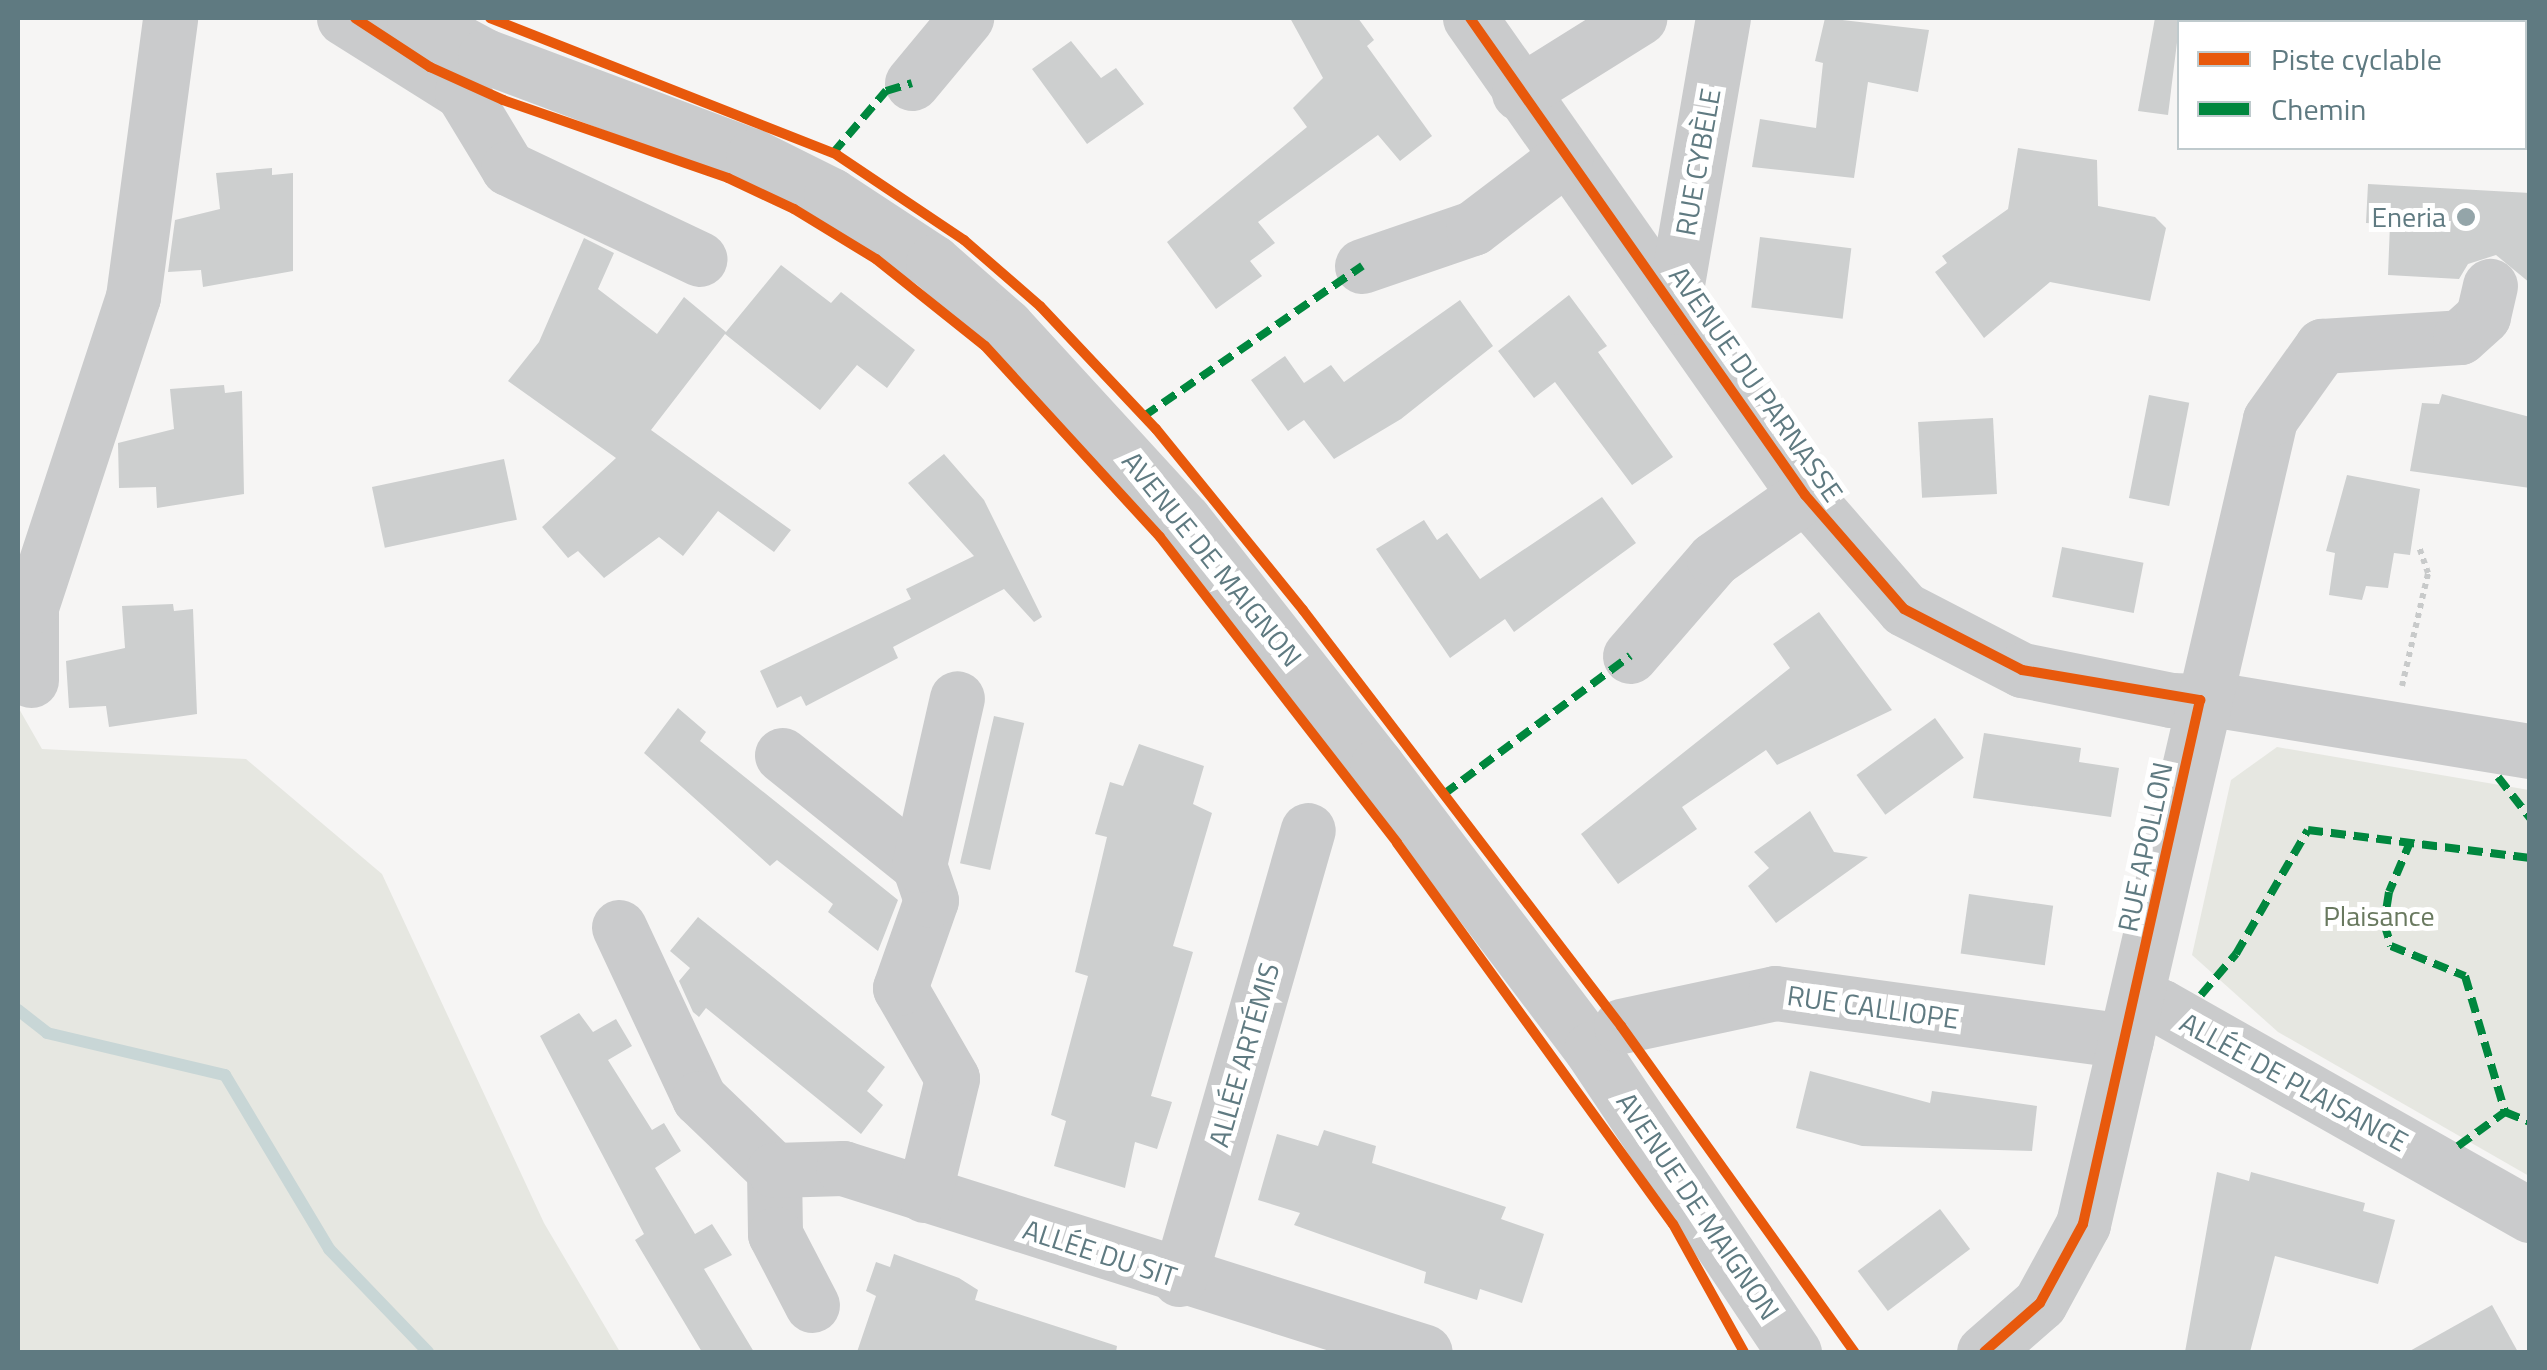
<!DOCTYPE html>
<html>
<head>
<meta charset="utf-8">
<style>
	body { margin:0 }
	#map { position:relative; width:2547px; height:1370px; overflow:hidden; background:#f6f5f4; font-family:"Titillium Web",sans-serif }
	div>[style] { position:absolute }
	[style*='--x'] { left:calc(var(--x)*1px); top:calc(var(--y)*1px); width:calc(var(--w)*1px); rotate:calc(var(--a)*1deg) }
	.green>* { inset:0; background:#e6e7e1 }
	.stream>* { height:12px; margin:-6px; padding:0 6px; transform-origin:6px; border-radius:6px; background:#c8d6d6 }
	.building>* { inset:0; background:#cdcfcf; transform-origin:0 0 }
	.path>* { height:6px; margin-top:-3px; transform-origin:0; background:repeating-linear-gradient(90deg,#c8caca 0 5px,transparent 0 10px) }
	.minor>* { height:55px; margin:-27.5px; padding:0 27.5px; transform-origin:27.5px; border-radius:27.5px; background:#cacbcc }
	.quiet>* { height:8px; margin-top:-4px; transform-origin:0; background:repeating-linear-gradient(90deg,#00873e 0 15px,transparent 0 23px) }
	.cycleway>* { height:10px; margin:-5px; padding:0 5px; transform-origin:5px; border-radius:5px; background:#e8590c }
	.dots>* { width:28px; height:28px; translate:-50% -50%; box-sizing:border-box; border:5px solid #fff; border-radius:50% }
	span { translate:-50% -50%; white-space:nowrap; text-align:center; line-height:1.15; -webkit-text-stroke:10px #fff; paint-order:stroke }
	.street-label { font-size:28px; color:#5f7a81 }
	.poi-label { font-size:28px; color:#5f7a81 }
	.right { translate:-100% -50%; text-align:right }
	.park-label { font-size:28px; color:#69795f }
	.frame { position:absolute; inset:0; border:20px solid #5f7a81; pointer-events:none }
	.legend { position:absolute; left:2177px; top:20px; width:350px; height:130px; box-sizing:border-box; background:#fff; border:2px solid #bfcacd; margin:0; padding:12px 18px; list-style:none; font-size:30px; color:#5f7a81 }
	.legend li { display:flex; align-items:center; gap:20px; height:50px }
	.legend b { width:50px; border:2px solid #bfcacd }
</style>
</head>
<body>
<div id="map">
	<div class="green">
		<i style="clip-path:polygon(18px 707px,42px 749px,246px 759px,382px 874px,544px 1223px,620px 1352px,18px 1352px)"></i>
		<i style="clip-path:polygon(2277px 747px,2529px 790px,2529px 1176px,2278px 1032px,2192px 955px,2231px 780px)"></i>
	</div>
	<div class="stream">
		<i style="--x:18;--y:1010;--w:37;--a:38"></i>
		<i style="--x:47;--y:1033;--w:183;--a:13.3"></i>
		<i style="--x:225;--y:1075;--w:203;--a:59.1"></i>
		<i style="--x:329;--y:1249;--w:143;--a:46.1"></i>
	</div>
	<div class="building">
		<i style="clip-path:polygon(1290px 18px,1358px 18px,1374px 40px,1367px 46px,1432px 136px,1400px 161px,1378px 135px,1258px 222px,1275px 243px,1250px 261px,1262px 276px,1216px 309px,1167px 242px,1307px 127px,1293px 108px,1323px 78px)"></i>
		<i style="clip-path:polygon(1825px 18px,1929px 30px,1918px 92px,1868px 82px,1854px 178px,1752px 167px,1760px 119px,1816px 128px,1823px 63px,1815px 61px)"></i>
		<i style="clip-path:polygon(2155px 18px,2180px 18px,2168px 115px,2138px 111px)"></i>
		<i style="clip-path:polygon(1071px 41px,1101px 78px,1116px 68px,1144px 104px,1087px 144px,1032px 69px)"></i>
		<i style="clip-path:polygon(2018px 148px,2097px 160px,2098px 206px,2155px 217px,2166px 228px,2150px 301px,2050px 282px,1984px 338px,1935px 272px,1947px 263px,1942px 256px,2008px 209px)"></i>
		<i style="clip-path:polygon(272px 168px,272px 175px,293px 173px,293px 271px,203px 287px,201px 270px,168px 272px,175px 220px,220px 209px,216px 173px)"></i>
		<i style="clip-path:polygon(2368px 184px,2530px 193px,2530px 283px,2496px 255px,2468px 264px,2459px 279px,2388px 275px,2390px 224px,2366px 223px)"></i>
		<i style="left:1760px;top:237px;width:92px;height:71px;rotate:7deg"></i>
		<i style="clip-path:polygon(584px 238px,614px 253px,598px 289px,657px 334px,684px 297px,726px 332px,781px 265px,831px 303px,841px 292px,915px 350px,887px 388px,857px 365px,820px 410px,725px 334px,651px 430px,791px 530px,774px 552px,718px 511px,683px 556px,659px 537px,604px 578px,578px 551px,568px 558px,542px 527px,616px 458px,508px 381px,539px 342px)"></i>
		<i style="clip-path:polygon(1569px 295px,1607px 346px,1598px 352px,1673px 457px,1632px 485px,1555px 382px,1534px 398px,1498px 351px)"></i>
		<i style="clip-path:polygon(1460px 300px,1493px 346px,1401px 419px,1334px 459px,1304px 420px,1288px 431px,1251px 380px,1285px 356px,1304px 383px,1331px 365px,1344px 382px)"></i>
		<i style="clip-path:polygon(224px 385px,225px 393px,242px 391px,244px 494px,157px 508px,156px 487px,119px 488px,118px 443px,174px 429px,170px 389px)"></i>
		<i style="clip-path:polygon(2442px 394px,2530px 417px,2530px 488px,2410px 471px,2422px 403px,2439px 404px)"></i>
		<i style="left:2149px;top:395px;width:41px;height:105px;rotate:11deg"></i>
		<i style="left:1993px;top:418px;width:76px;height:75px;rotate:87deg"></i>
		<i style="clip-path:polygon(944px 454px,984px 500px,1042px 617px,1034px 622px,1004px 589px,893px 647px,898px 658px,806px 706px,801px 696px,777px 708px,760px 671px,911px 599px,906px 589px,974px 556px,908px 483px)"></i>
		<i style="left:504px;top:459px;width:62px;height:135px;rotate:78deg"></i>
		<i style="clip-path:polygon(2347px 475px,2420px 489px,2410px 555px,2394px 553px,2388px 588px,2366px 586px,2362px 600px,2329px 595px,2335px 553px,2326px 551px)"></i>
		<i style="clip-path:polygon(1602px 497px,1636px 543px,1514px 632px,1505px 619px,1450px 658px,1376px 549px,1424px 520px,1437px 540px,1447px 533px,1480px 579px)"></i>
		<i style="left:2062px;top:547px;width:83px;height:51px;rotate:11deg"></i>
		<i style="clip-path:polygon(173px 604px,174px 611px,193px 609px,197px 714px,109px 727px,106px 706px,69px 708px,66px 661px,125px 648px,122px 606px)"></i>
		<i style="clip-path:polygon(1819px 612px,1892px 710px,1777px 765px,1766px 750px,1682px 807px,1697px 829px,1618px 884px,1581px 834px,1790px 668px,1773px 644px)"></i>
		<i style="clip-path:polygon(678px 708px,706px 732px,700px 741px,898px 900px,878px 951px,828px 912px,833px 904px,777px 860px,770px 866px,644px 753px)"></i>
		<i style="left:994px;top:716px;width:31px;height:151px;rotate:13deg"></i>
		<i style="left:1935px;top:718px;width:49px;height:97px;rotate:54deg"></i>
		<i style="clip-path:polygon(1984px 733px,2081px 748px,2079px 762px,2119px 768px,2111px 817px,1973px 798px)"></i>
		<i style="clip-path:polygon(1139px 744px,1204px 766px,1193px 804px,1212px 813px,1173px 946px,1193px 952px,1151px 1096px,1172px 1102px,1157px 1149px,1135px 1142px,1125px 1188px,1054px 1166px,1066px 1121px,1051px 1115px,1088px 976px,1075px 972px,1107px 837px,1095px 834px,1110px 782px,1123px 786px)"></i>
		<i style="clip-path:polygon(1810px 811px,1834px 852px,1868px 857px,1776px 923px,1748px 886px,1769px 868px,1754px 852px)"></i>
		<i style="left:1969px;top:894px;width:85px;height:60px;rotate:8deg"></i>
		<i style="clip-path:polygon(698px 917px,885px 1067px,867px 1091px,883px 1105px,861px 1134px,706px 1008px,699px 1017px,693px 1012px,679px 981px,690px 968px,670px 951px)"></i>
		<i style="clip-path:polygon(579px 1013px,593px 1032px,616px 1019px,632px 1046px,608px 1060px,652px 1130px,664px 1123px,681px 1151px,655px 1168px,695px 1234px,712px 1224px,732px 1255px,704px 1269px,754px 1352px,702px 1352px,635px 1240px,644px 1234px,540px 1036px)"></i>
		<i style="clip-path:polygon(1810px 1071px,1930px 1103px,1932px 1091px,2037px 1106px,2032px 1151px,1862px 1146px,1796px 1128px)"></i>
		<i style="clip-path:polygon(1324px 1130px,1376px 1146px,1372px 1163px,1506px 1207px,1501px 1219px,1544px 1234px,1522px 1303px,1480px 1289px,1477px 1300px,1424px 1283px,1426px 1272px,1294px 1225px,1300px 1213px,1258px 1200px,1277px 1134px,1318px 1146px)"></i>
		<i style="clip-path:polygon(2217px 1172px,2249px 1181px,2251px 1172px,2365px 1203px,2363px 1211px,2395px 1220px,2378px 1284px,2275px 1256px,2250px 1352px,2185px 1352px)"></i>
		<i style="left:1940px;top:1209px;width:50px;height:103px;rotate:53deg"></i>
		<i style="clip-path:polygon(894px 1254px,959px 1278px,978px 1290px,975px 1300px,1117px 1346px,1116px 1352px,857px 1352px,876px 1296px,866px 1291px,876px 1262px,890px 1267px)"></i>
		<i style="clip-path:polygon(2492px 1305px,2518px 1352px,2408px 1352px)"></i>
	</div>
	<div class="path">
		<i style="--x:2402;--y:686;--w:116;--a:-77"></i>
		<i style="--x:2428;--y:573;--w:28;--a:-109"></i>
	</div>
	<div class="minor">
		<i style="--x:344;--y:18;--w:139;--a:32.1"></i>
		<i style="--x:462;--y:92;--w:89;--a:58.8"></i>
		<i style="--x:508;--y:168;--w:212;--a:25.4"></i>
		<i style="--x:414;--y:18;--w:81;--a:28.2"></i>
		<i style="--x:485;--y:56;--w:286;--a:20.5"></i>
		<i style="--x:753;--y:156;--w:87;--a:26.6"></i>
		<i style="--x:831;--y:195;--w:122;--a:33.3"></i>
		<i style="--x:933;--y:262;--w:97;--a:41.2"></i>
		<i style="--x:1006;--y:326;--w:263;--a:47.5"></i>
		<i style="--x:1184;--y:520;--w:313;--a:51.9"></i>
		<i style="--x:1377;--y:766;--w:355;--a:52.9"></i>
		<i style="--x:1591;--y:1049;--w:365;--a:56.2"></i>
		<i style="--x:1470;--y:18;--w:583;--a:54.92"></i>
		<i style="--x:1805;--y:495;--w:151;--a:49"></i>
		<i style="--x:1904;--y:609;--w:133;--a:27.3"></i>
		<i style="--x:2022;--y:670;--w:152;--a:11.4"></i>
		<i style="--x:2171;--y:700;--w:59;--a:1.9"></i>
		<i style="--x:2230;--y:702;--w:304;--a:9.3"></i>
		<i style="--x:912;--y:83;--w:85;--a:-50.3"></i>
		<i style="--x:1519;--y:93;--w:142;--a:-32"></i>
		<i style="--x:1362;--y:266;--w:117;--a:-18.9"></i>
		<i style="--x:1473;--y:228;--w:116;--a:-37.3"></i>
		<i style="--x:1673;--y:307;--w:293;--a:-80.2"></i>
		<i style="--x:1630;--y:656;--w:128;--a:-49.1"></i>
		<i style="--x:1714;--y:559;--w:111;--a:-35.1"></i>
		<i style="--x:31;--y:680;--w:73;--a:-90"></i>
		<i style="--x:31;--y:607;--w:326;--a:-71.8"></i>
		<i style="--x:133;--y:297;--w:281;--a:-82.4"></i>
		<i style="--x:782;--y:755;--w:176;--a:38.8"></i>
		<i style="--x:619;--y:927;--w:189;--a:64.9"></i>
		<i style="--x:699;--y:1098;--w:104;--a:43.8"></i>
		<i style="--x:774;--y:1170;--w:64;--a:89.1"></i>
		<i style="--x:775;--y:1234;--w:80;--a:62.5"></i>
		<i style="--x:2135;--y:1003;--w:25;--a:7"></i>
		<i style="--x:2160;--y:1006;--w:425;--a:29.5"></i>
		<i style="--x:1621;--y:1026;--w:157;--a:-12.1"></i>
		<i style="--x:1775;--y:993;--w:354;--a:7.8"></i>
		<i style="--x:774;--y:1170;--w:69;--a:-1.7"></i>
		<i style="--x:843;--y:1168;--w:610;--a:17.54"></i>
		<i style="--x:924;--y:1195;--w:120;--a:-76.5"></i>
		<i style="--x:952;--y:1078;--w:104;--a:-120"></i>
		<i style="--x:900;--y:988;--w:93;--a:-70.6"></i>
		<i style="--x:931;--y:900;--w:37;--a:-109"></i>
		<i style="--x:919;--y:865;--w:171;--a:-77.2"></i>
		<i style="--x:1179;--y:1279;--w:467;--a:-74"></i>
		<i style="--x:1984;--y:1352;--w:74;--a:-41.2"></i>
		<i style="--x:2040;--y:1303;--w:90;--a:-61.4"></i>
		<i style="--x:2083;--y:1224;--w:826;--a:-76.92"></i>
		<i style="--x:2270;--y:419;--w:90;--a:-54.5"></i>
		<i style="--x:2322;--y:346;--w:138;--a:-3.7"></i>
		<i style="--x:2460;--y:337;--w:31;--a:-42"></i>
		<i style="--x:2483;--y:316;--w:31;--a:-77"></i>
	</div>
	<div class="quiet">
		<i style="--x:833;--y:153;--w:82;--a:-49.5"></i>
		<i style="--x:886;--y:91;--w:27;--a:-17"></i>
		<i style="--x:1144;--y:416;--w:265;--a:-34.5"></i>
		<i style="--x:2498;--y:777;--w:52;--a:52"></i>
		<i style="--x:1444;--y:794;--w:232;--a:-36.6"></i>
		<i style="--x:2411;--y:840;--w:56;--a:112.9"></i>
		<i style="--x:2389;--y:892;--w:31;--a:99"></i>
		<i style="--x:2384;--y:923;--w:24;--a:73"></i>
		<i style="--x:2391;--y:946;--w:80;--a:22.1"></i>
		<i style="--x:2465;--y:976;--w:142;--a:73.6"></i>
		<i style="--x:2201;--y:995;--w:54;--a:-49.5"></i>
		<i style="--x:2236;--y:954;--w:143;--a:-59.9"></i>
		<i style="--x:2308;--y:830;--w:224;--a:7.2"></i>
		<i style="--x:2458;--y:1146;--w:58;--a:-35.9"></i>
		<i style="--x:2505;--y:1112;--w:27;--a:22"></i>
	</div>
	<div class="cycleway">
		<i style="--x:355;--y:18;--w:90;--a:33.2"></i>
		<i style="--x:430;--y:67;--w:80;--a:24.3"></i>
		<i style="--x:503;--y:100;--w:238;--a:19.1"></i>
		<i style="--x:728;--y:178;--w:73;--a:25.2"></i>
		<i style="--x:794;--y:209;--w:96;--a:31.4"></i>
		<i style="--x:876;--y:259;--w:139;--a:38.6"></i>
		<i style="--x:985;--y:346;--w:259;--a:47.5"></i>
		<i style="--x:1160;--y:537;--w:387;--a:52.2"></i>
		<i style="--x:1397;--y:843;--w:470;--a:54.1"></i>
		<i style="--x:1673;--y:1224;--w:146;--a:61"></i>
		<i style="--x:490;--y:18;--w:373;--a:21.5"></i>
		<i style="--x:837;--y:155;--w:153;--a:33.8"></i>
		<i style="--x:964;--y:240;--w:101;--a:41"></i>
		<i style="--x:1040;--y:306;--w:169;--a:46.7"></i>
		<i style="--x:1156;--y:429;--w:233;--a:50.9"></i>
		<i style="--x:1303;--y:610;--w:524;--a:52.6"></i>
		<i style="--x:1621;--y:1026;--w:401;--a:54.4"></i>
		<i style="--x:1470;--y:18;--w:583;--a:54.92"></i>
		<i style="--x:1805;--y:495;--w:151;--a:49"></i>
		<i style="--x:1904;--y:609;--w:133;--a:27.3"></i>
		<i style="--x:2022;--y:670;--w:181;--a:9.6"></i>
		<i style="--x:2200;--y:700;--w:537;--a:102.59"></i>
		<i style="--x:2083;--y:1224;--w:90;--a:118.6"></i>
		<i style="--x:2040;--y:1303;--w:74;--a:138.8"></i>
	</div>
	<div class="dots">
		<i style="left:2466px;top:217px;background:#94a5a9"></i>
	</div>
	<div class="street-label">
		<span style="left:1698px;top:162px;rotate:-80deg">RUE CYBÈLE</span>
		<span style="left:1756px;top:384px;rotate:55deg">AVENUE DU PARNASSE</span>
		<span style="left:1212px;top:559px;rotate:51deg">AVENUE DE MAIGNON</span>
		<span style="left:2145px;top:847px;rotate:-78deg">RUE APOLLON</span>
		<span style="left:1873px;top:1007px;rotate:8deg">RUE CALLIOPE</span>
		<span style="left:1244px;top:1055px;rotate:-74deg">ALLÉE ARTÉMIS</span>
		<span style="left:2294px;top:1082px;rotate:29deg">ALLÉE DE PLAISANCE</span>
		<span style="left:1698px;top:1206px;rotate:56deg">AVENUE DE MAIGNON</span>
		<span style="left:1100px;top:1253px;rotate:18deg">ALLÉE DU SIT</span>
	</div>
	<div class="poi-label">
		<span class="right" style="left:2446px;top:217px">Eneria</span>
	</div>
	<div class="park-label">
		<span style="left:2379px;top:916px">Plaisance</span>
	</div>
	<div class="frame"></div>
	<ul class="legend">
	<li><b style="height:12px;background:#e8590c"></b>Piste cyclable</li>
	<li><b style="height:12px;background:#00873e"></b>Chemin</li>
	</ul>
</div>
</body>
</html>
